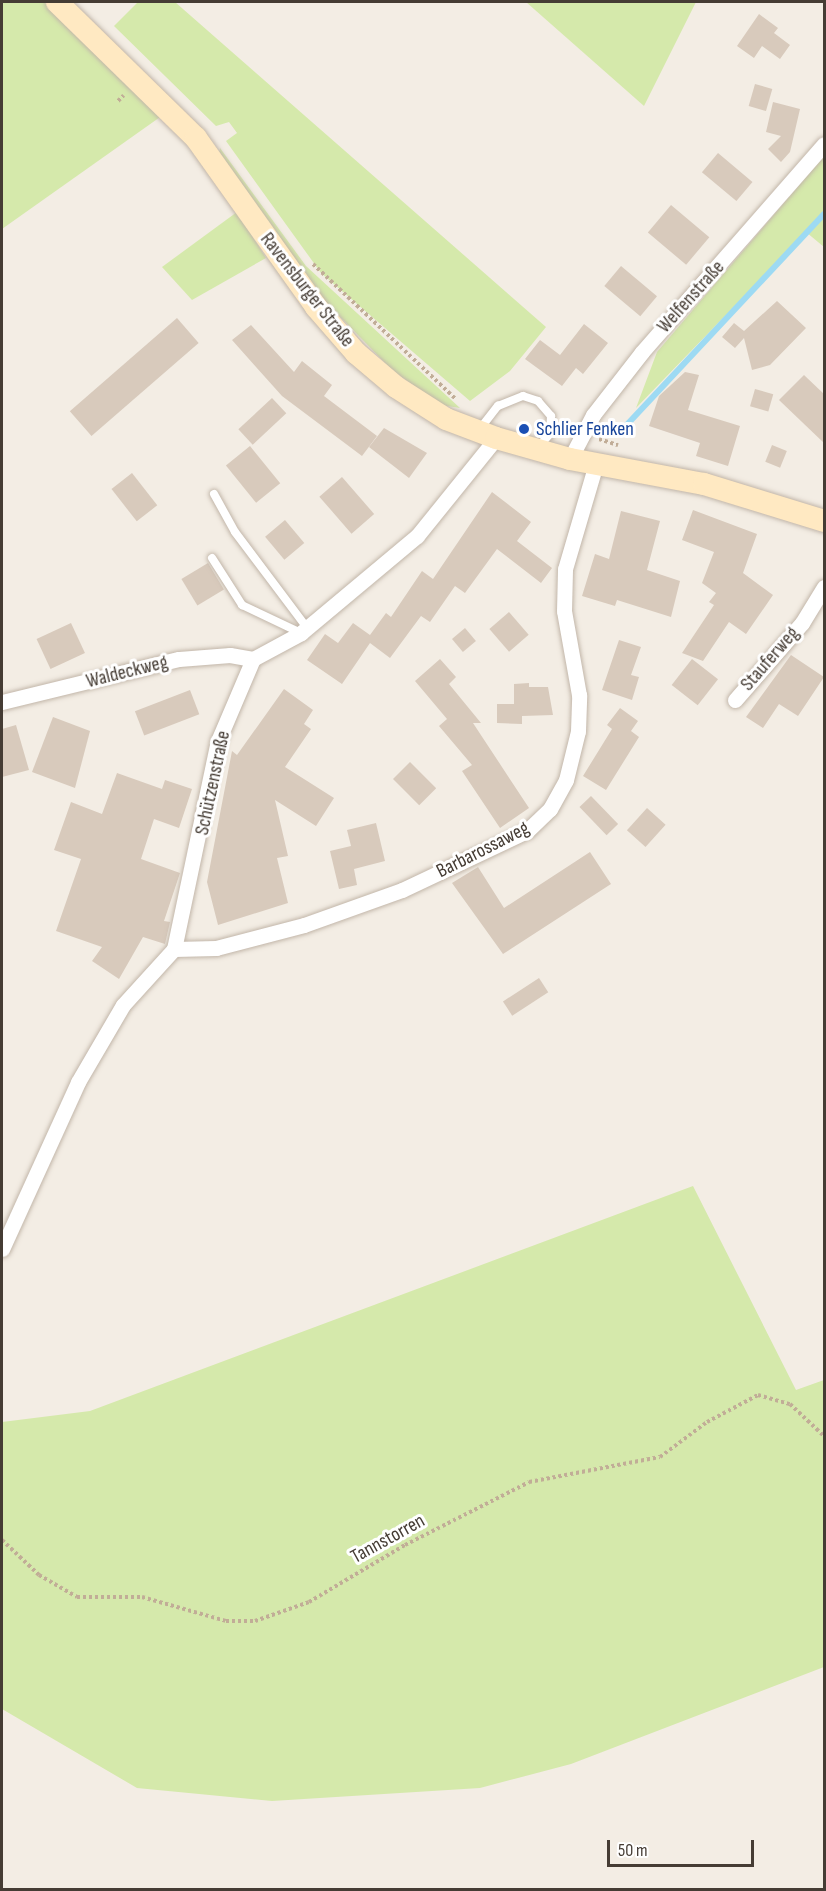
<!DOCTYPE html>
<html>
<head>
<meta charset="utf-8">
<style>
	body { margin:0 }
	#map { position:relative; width:826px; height:1891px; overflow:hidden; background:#f3ede4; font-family:"Sofia Sans Condensed",sans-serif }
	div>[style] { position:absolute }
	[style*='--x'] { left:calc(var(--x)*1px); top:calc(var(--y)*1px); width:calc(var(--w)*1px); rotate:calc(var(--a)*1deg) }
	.green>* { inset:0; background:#d5e9ab }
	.stream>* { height:6px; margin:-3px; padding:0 3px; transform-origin:3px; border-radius:3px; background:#9ddaf3 }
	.building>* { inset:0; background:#d8cabc; transform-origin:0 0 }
	.path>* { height:4px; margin-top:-2px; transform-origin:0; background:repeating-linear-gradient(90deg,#c1ad97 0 3px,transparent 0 6px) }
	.roads { filter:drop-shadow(0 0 2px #c2b6a9) drop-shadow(0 0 2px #c2b6a9) }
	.lane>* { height:8px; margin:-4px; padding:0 4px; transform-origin:4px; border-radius:4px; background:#fff }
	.street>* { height:15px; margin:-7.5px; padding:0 7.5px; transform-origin:7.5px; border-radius:7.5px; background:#fff }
	.secondary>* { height:22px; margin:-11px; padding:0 11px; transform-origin:11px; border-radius:11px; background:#ffe9c2 }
	.dots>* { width:16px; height:16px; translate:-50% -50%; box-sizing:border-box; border:3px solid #fff; border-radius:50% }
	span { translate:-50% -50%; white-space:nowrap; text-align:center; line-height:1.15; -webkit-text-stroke:6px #fff; paint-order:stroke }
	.street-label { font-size:20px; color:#453c34 }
	.transit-label { font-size:20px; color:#164399 }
	.left { translate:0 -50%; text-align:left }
	.frame { position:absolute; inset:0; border:3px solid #453c34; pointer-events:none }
	.scale { position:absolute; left:607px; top:1840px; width:147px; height:27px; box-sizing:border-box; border:3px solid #453c34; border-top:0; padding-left:8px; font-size:18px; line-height:21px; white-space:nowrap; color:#453c34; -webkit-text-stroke:4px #fff; paint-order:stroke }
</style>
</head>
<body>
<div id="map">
	<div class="green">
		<i style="clip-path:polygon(44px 2px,163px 115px,2px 229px,2px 3px)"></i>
		<i style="clip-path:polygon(138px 2px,175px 2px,546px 327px,510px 371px,470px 401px,321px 273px,226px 141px,237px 133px,229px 122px,216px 126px,114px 26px)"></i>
		<i style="clip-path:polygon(526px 2px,696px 2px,644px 106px)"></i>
		<i style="clip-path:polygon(220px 148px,306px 266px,460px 408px,441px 405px,392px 370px,322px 298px,219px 154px)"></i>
		<i style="clip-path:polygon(824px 156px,824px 247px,806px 232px,636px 408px,657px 352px)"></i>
		<i style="clip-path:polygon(237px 212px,266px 258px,192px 300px,162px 267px)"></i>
		<i style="clip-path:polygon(693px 1186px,796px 1390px,824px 1380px,824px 1667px,571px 1764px,480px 1788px,272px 1801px,137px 1788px,2px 1709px,2px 1422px,90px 1411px)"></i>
	</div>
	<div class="stream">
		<i style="--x:621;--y:431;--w:297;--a:-46.9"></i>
	</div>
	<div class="building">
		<i style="clip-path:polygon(759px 14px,778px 28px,774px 33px,790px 45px,780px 59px,762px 46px,754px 58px,737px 46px)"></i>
		<i style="left:755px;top:84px;width:18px;height:23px;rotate:16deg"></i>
		<i style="clip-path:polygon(773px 102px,800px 109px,790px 152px,781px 162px,768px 149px,781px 136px,766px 132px)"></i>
		<i style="left:718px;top:153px;width:45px;height:25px;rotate:40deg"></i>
		<i style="left:671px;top:205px;width:50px;height:36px;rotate:40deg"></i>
		<i style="left:621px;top:266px;width:47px;height:26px;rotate:40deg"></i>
		<i style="clip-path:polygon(777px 301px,806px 328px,770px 365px,752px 370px,744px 338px,735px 348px,722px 337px,734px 323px,744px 331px)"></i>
		<i style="left:177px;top:318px;width:33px;height:142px;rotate:49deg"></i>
		<i style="clip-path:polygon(584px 324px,608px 343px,583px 374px,576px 368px,562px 386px,525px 359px,540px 340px,560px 355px)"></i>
		<i style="clip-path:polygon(251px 325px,294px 372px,302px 361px,332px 385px,324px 396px,377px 436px,362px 456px,282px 396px,232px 340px)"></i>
		<i style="clip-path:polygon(685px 372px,699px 375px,688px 410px,740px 426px,728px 466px,696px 456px,700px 443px,649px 426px,659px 396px)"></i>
		<i style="clip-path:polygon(804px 375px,825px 395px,825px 444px,779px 400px)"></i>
		<i style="left:755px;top:389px;width:19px;height:18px;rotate:16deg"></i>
		<i style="left:272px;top:398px;width:21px;height:46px;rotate:47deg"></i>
		<i style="clip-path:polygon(384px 428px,427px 453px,409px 478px,369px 447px)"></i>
		<i style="left:772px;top:445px;width:16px;height:18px;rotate:22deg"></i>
		<i style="left:250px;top:446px;width:48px;height:31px;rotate:51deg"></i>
		<i style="left:132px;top:473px;width:41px;height:26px;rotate:52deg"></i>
		<i style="left:342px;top:477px;width:49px;height:30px;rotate:49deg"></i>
		<i style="clip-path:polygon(492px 492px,531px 522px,517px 541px,552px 568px,541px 583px,497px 549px,465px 593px,455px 586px,430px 622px,421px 616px,390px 658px,370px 643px,342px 684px,307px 660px,325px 634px,338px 643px,353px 623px,370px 635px,386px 613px,391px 617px,422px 571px,433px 579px)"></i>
		<i style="clip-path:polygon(693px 510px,757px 534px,743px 573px,773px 595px,746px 634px,729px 622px,703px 661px,682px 653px,714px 605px,709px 602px,716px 593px,702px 583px,714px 552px,682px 540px)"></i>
		<i style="clip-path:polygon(621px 511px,660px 521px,647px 570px,680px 581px,671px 617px,617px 600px,615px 606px,582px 596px,595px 554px,609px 559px)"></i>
		<i style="left:285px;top:520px;width:30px;height:26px;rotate:50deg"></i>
		<i style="left:208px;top:563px;width:31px;height:31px;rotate:59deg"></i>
		<i style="left:509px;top:612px;width:30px;height:26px;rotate:49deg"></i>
		<i style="left:71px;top:623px;width:33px;height:38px;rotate:65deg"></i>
		<i style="left:465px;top:628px;width:17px;height:17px;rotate:50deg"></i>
		<i style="clip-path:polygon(619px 640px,641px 647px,631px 675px,639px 677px,632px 700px,602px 690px)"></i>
		<i style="clip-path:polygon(791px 655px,824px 677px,798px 716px,779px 704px,763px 728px,746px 717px)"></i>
		<i style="clip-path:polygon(440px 659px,456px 677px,449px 684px,481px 723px,473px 723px,529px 808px,500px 828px,462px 771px,472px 765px,439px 726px,447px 719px,415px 681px)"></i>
		<i style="left:692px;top:659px;width:33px;height:33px;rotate:38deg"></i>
		<i style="clip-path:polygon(529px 683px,529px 687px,548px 687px,553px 715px,522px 716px,522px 724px,497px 723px,497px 704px,514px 704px,514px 684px)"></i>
		<i style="clip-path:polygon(284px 689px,313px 710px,304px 724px,311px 729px,285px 767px,334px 798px,316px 826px,275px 800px,288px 856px,277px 858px,288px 903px,218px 925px,207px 882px,232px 751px,237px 755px)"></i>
		<i style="left:190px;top:690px;width:26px;height:59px;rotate:69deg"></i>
		<i style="clip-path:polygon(620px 708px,638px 721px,631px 731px,639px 737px,606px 790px,583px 776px,612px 729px,607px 725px)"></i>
		<i style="clip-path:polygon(53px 717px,90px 731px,75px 788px,32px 772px)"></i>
		<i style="clip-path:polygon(16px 725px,29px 770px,2px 777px,2px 729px)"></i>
		<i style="left:410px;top:762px;width:37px;height:24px;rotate:45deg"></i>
		<i style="clip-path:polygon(117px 773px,162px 789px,165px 780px,192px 789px,179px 828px,154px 819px,141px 859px,180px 873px,164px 921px,170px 922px,165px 944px,143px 937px,119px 979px,92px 961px,102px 947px,56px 931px,81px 859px,54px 850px,71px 802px,102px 814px)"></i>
		<i style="left:591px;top:796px;width:39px;height:16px;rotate:46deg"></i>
		<i style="left:647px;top:808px;width:25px;height:30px;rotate:42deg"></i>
		<i style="clip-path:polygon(376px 823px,385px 861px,354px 869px,357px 885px,339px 889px,330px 851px,351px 846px,347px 830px)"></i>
		<i style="clip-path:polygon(590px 852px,611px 884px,503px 954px,452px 883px,478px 867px,504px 908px)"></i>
		<i style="left:539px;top:978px;width:17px;height:43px;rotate:57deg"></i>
	</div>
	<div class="path">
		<i style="--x:118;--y:101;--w:8;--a:-45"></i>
		<i style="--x:313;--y:264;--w:197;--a:43.4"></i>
		<i style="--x:599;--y:439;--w:20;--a:18"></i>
		<i style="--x:2;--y:1540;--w:51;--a:43.4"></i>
		<i style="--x:39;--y:1575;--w:44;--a:30.1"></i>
		<i style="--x:77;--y:1597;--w:65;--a:0"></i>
		<i style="--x:142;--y:1597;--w:87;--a:15.9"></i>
		<i style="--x:226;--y:1621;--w:29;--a:0"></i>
		<i style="--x:255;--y:1621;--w:57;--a:-19.4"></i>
		<i style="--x:309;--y:1602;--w:112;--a:-30.7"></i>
		<i style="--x:405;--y:1545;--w:139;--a:-26.9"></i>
		<i style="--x:529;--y:1482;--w:133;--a:-10.8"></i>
		<i style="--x:660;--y:1457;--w:59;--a:-36.7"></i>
		<i style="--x:707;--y:1422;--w:58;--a:-27.9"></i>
		<i style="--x:758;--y:1395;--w:33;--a:16"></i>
		<i style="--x:790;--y:1404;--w:47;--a:43.3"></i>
	</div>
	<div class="roads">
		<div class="lane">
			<i style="--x:479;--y:430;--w:31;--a:-52"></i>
			<i style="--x:498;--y:406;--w:27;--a:-22"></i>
			<i style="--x:523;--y:396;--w:16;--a:18"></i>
			<i style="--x:538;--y:401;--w:20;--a:49"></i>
			<i style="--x:551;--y:416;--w:18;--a:93"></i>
			<i style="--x:550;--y:434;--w:18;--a:133"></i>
			<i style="--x:214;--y:494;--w:43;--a:61.1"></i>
			<i style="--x:235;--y:532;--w:120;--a:53.1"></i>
			<i style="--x:212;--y:558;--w:56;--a:57.4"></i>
			<i style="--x:242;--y:605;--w:65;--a:25.4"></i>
		</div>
		<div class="street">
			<i style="--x:570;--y:459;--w:50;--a:-62.4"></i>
			<i style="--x:593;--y:415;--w:80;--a:-52.1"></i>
			<i style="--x:642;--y:352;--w:276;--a:-48.8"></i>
			<i style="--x:735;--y:700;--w:102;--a:-49"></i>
			<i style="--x:802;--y:623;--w:42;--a:-58.6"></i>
			<i style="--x:2;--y:702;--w:182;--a:-13.7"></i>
			<i style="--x:179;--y:659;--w:51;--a:-4.5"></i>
			<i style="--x:230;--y:655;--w:23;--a:10"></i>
			<i style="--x:174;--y:949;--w:42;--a:-1.4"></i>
			<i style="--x:216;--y:948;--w:91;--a:-14.6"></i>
			<i style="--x:304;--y:925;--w:104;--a:-19.7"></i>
			<i style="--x:402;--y:890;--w:138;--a:-25.3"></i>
			<i style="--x:527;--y:831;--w:32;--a:-44"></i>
			<i style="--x:550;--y:809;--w:33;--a:-61"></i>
			<i style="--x:566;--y:780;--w:50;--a:-76.2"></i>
			<i style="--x:578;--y:731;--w:36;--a:-88"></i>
			<i style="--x:579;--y:695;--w:85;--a:-100.1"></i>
			<i style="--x:564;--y:611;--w:42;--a:-88.6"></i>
			<i style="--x:565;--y:569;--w:109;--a:-73.6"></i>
			<i style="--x:2;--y:1249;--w:183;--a:-65.5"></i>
			<i style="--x:78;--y:1082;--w:89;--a:-59.7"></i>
			<i style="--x:123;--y:1005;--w:76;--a:-47.7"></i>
			<i style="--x:174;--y:949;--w:213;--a:-78.1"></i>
			<i style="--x:218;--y:741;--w:89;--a:-66.9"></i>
			<i style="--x:253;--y:659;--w:55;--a:-28.4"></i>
			<i style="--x:301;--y:633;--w:151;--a:-39.9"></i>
			<i style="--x:417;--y:536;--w:126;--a:-51.1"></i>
		</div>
		<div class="secondary">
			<i style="--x:57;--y:2;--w:194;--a:44.4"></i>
			<i style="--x:196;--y:138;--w:207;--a:54.6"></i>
			<i style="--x:316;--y:307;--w:61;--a:49"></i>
			<i style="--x:356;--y:353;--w:52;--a:40.4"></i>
			<i style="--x:396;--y:387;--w:59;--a:32.6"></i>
			<i style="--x:446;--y:419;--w:53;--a:20.8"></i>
			<i style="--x:496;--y:438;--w:77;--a:15.8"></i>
			<i style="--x:570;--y:459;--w:136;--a:10.6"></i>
			<i style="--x:704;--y:484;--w:126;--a:17.1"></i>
		</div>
	</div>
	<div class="dots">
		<i style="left:524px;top:429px;background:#1a4fb4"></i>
	</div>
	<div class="street-label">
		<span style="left:307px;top:290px;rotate:52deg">Ravensburger Straße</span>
		<span style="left:691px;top:297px;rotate:-48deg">Welfenstraße</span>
		<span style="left:770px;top:659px;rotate:-49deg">Stauferweg</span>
		<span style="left:127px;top:672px;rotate:-14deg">Waldeckweg</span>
		<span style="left:213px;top:783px;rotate:-78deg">Schützenstraße</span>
		<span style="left:483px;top:850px;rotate:-27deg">Barbarossaweg</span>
		<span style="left:388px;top:1539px;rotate:-29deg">Tannstorren</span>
	</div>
	<div class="transit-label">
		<span class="left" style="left:536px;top:429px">Schlier Fenken</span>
	</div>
	<div class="frame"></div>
	<div class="scale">50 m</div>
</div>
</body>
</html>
